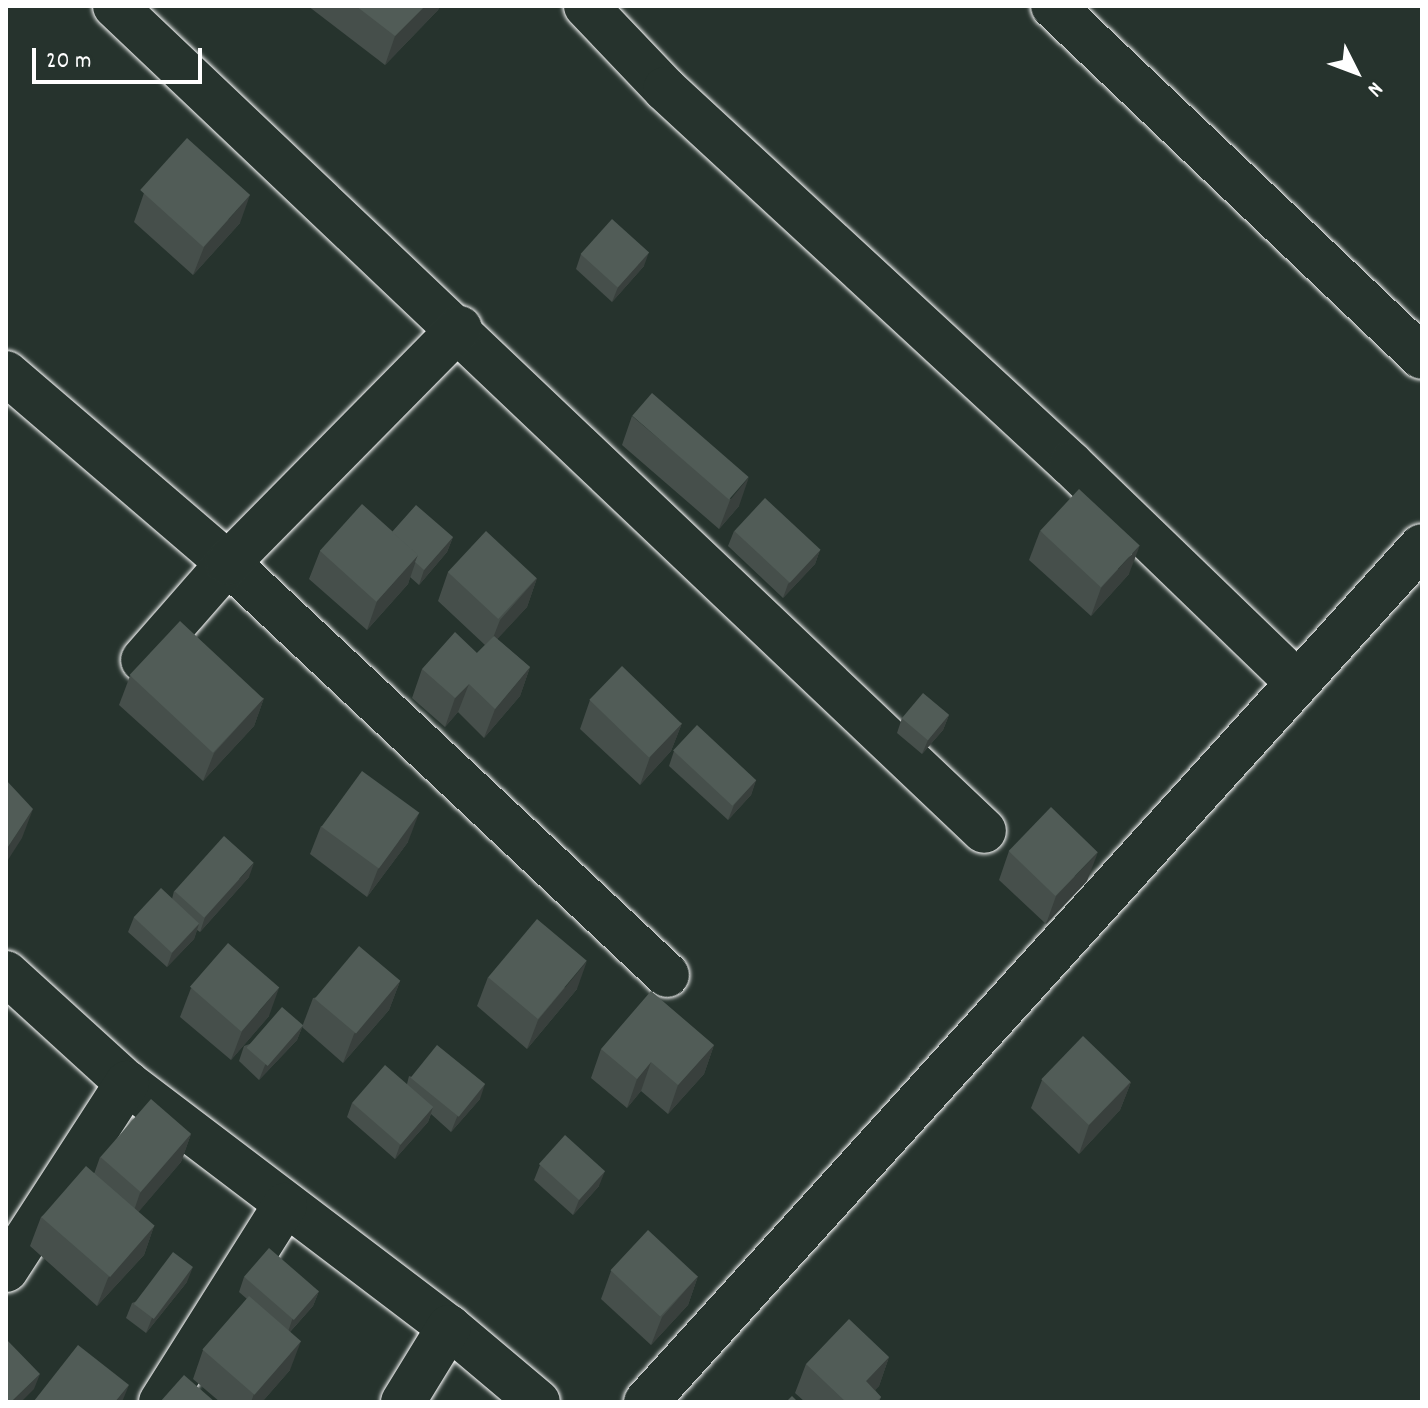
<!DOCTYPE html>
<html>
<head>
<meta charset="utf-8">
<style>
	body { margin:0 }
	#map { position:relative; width:1428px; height:1408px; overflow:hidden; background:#26332d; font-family:Dekko,sans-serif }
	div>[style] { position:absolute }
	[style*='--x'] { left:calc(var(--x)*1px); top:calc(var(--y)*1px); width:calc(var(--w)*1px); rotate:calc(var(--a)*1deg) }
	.roads { filter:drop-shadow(0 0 2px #fff) drop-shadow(0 0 2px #fff) }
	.street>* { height:44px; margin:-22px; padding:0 22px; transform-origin:22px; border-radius:22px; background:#26332d }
	.wall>* { inset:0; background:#464f4b }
	.shaded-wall>* { inset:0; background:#39403d }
	.building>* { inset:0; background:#515c57; transform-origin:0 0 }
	span { translate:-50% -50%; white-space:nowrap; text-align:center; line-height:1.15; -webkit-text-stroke:6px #26332d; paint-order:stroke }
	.frame { position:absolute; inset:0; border:8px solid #fff; pointer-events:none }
	.north { position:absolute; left:1316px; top:32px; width:80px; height:80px; -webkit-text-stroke:6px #26332d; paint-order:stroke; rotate:132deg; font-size:22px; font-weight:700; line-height:32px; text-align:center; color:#fff }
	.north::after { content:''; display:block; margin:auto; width:28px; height:36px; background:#fff; clip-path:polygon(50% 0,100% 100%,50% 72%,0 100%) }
	.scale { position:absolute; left:32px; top:48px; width:170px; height:36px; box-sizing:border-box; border:4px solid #fff; border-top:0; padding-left:10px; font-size:24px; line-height:28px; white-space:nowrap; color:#fff; -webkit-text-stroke:6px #26332d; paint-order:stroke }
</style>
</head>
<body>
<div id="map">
	<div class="roads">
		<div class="street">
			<i style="--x:115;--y:6;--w:1198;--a:43.51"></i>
			<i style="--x:586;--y:6;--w:115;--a:46.4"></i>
			<i style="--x:665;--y:89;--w:553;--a:42.73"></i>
			<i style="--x:1071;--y:464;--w:315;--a:44"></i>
			<i style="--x:1053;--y:6;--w:509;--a:43.57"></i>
			<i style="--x:6;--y:373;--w:292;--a:40.6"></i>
			<i style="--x:228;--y:563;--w:602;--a:43.18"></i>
			<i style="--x:143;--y:660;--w:129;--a:-48.8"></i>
			<i style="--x:228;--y:563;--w:330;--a:-45.4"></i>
			<i style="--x:6;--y:973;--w:164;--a:42.3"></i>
			<i style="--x:127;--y:1083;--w:404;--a:37.2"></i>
			<i style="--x:449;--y:1327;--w:116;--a:40.1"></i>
			<i style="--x:6;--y:1270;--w:223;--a:-57.1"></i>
			<i style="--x:161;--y:1402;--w:233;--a:-57.8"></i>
			<i style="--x:403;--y:1402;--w:88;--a:-58.5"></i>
			<i style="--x:646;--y:1402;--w:1155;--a:-47.81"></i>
		</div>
	</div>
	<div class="wall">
		<i style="clip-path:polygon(308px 6px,440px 6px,438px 10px,385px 65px)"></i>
		<i style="clip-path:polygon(144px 193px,240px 223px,193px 275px,134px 222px)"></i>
		<i style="clip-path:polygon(581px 254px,644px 266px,612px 302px,576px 269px)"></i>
		<i style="clip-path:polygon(632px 416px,739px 506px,719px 529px,622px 445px)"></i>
		<i style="clip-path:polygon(734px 531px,820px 550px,815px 564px,783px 598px,728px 546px)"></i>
		<i style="clip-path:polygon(1040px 531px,1129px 574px,1091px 616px,1029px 560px)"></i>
		<i style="clip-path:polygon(453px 537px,447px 552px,419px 585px,410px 577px,408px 584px,367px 630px,309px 579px,320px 551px)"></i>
		<i style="clip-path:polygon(448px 572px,537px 578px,527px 607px,497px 639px,530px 667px,520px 696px,484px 738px,458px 712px,445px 727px,412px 698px,422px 669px,477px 653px,485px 645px,438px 601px)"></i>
		<i style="clip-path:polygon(130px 676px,264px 698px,254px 726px,203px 781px,119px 705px)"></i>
		<i style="clip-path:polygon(590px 700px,682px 723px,671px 751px,640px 785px,580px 729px)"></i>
		<i style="clip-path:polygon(949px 715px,943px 730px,922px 754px,897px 733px,902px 718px)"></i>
		<i style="clip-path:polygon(674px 751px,756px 780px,751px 795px,728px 820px,669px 766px)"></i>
		<i style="clip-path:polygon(321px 826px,408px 842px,367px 897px,310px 854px)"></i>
		<i style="clip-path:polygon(1009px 851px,1087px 881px,1046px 924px,999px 880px)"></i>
		<i style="clip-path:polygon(249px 877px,200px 932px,197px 930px,194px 939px,167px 967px,128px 932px,134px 917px,172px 899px,174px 891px)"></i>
		<i style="clip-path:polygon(488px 977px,577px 989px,527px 1049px,477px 1006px)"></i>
		<i style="clip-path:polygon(400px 981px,389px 1010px,343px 1063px,302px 1027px,313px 998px)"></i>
		<i style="clip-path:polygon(191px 988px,269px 1016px,231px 1060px,180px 1017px)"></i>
		<i style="clip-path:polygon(303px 1025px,297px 1040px,259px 1080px,239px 1061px,244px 1046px)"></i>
		<i style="clip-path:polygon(714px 1045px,704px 1074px,668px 1114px,641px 1091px,627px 1108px,591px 1078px,601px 1049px)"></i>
		<i style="clip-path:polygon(409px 1076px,480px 1099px,451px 1132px,431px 1114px,428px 1122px,395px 1159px,347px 1117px,352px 1103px,407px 1084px)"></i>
		<i style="clip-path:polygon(1042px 1080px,1131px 1082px,1120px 1110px,1079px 1154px,1031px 1108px)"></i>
		<i style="clip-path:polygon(191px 1134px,181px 1162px,138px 1212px,154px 1226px,144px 1255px,97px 1306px,30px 1246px,41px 1217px,94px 1174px,100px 1157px)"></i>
		<i style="clip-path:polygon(540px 1165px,599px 1186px,573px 1215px,534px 1180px)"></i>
		<i style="clip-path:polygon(611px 1271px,698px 1276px,688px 1305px,651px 1345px,601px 1299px)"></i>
		<i style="clip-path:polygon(244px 1277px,319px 1291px,313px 1306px,290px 1332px,290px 1370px,262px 1402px,220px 1402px,193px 1379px,203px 1350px,247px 1299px,239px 1292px)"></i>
		<i style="clip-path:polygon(187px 1282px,146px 1333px,126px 1318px,132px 1303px)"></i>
		<i style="clip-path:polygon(889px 1357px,879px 1386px,875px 1390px,881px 1397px,879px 1402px,805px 1402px,795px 1393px,806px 1364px)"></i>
	</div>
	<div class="shaded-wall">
		<i style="clip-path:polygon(425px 6px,440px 6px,438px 10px,385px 65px,395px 36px)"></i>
		<i style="clip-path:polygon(250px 195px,240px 223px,193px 275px,204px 247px)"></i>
		<i style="clip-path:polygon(649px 252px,644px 266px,612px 302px,618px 287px)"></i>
		<i style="clip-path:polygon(749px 477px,739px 506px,719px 529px,730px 500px)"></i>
		<i style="clip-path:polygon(453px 537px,447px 552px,419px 585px,424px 570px)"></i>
		<i style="clip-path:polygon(1140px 545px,1129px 574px,1091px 616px,1101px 588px)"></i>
		<i style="clip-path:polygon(820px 550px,815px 564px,783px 598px,788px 584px)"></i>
		<i style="clip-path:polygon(418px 555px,408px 584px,367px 630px,377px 601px)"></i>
		<i style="clip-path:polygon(537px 578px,527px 607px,489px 648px,500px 620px)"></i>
		<i style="clip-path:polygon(530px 667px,520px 696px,484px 738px,495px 709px)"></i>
		<i style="clip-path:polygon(469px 684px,458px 712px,445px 727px,455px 698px)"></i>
		<i style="clip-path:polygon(264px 698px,254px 726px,203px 781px,214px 753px)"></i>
		<i style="clip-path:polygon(949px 715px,943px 730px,922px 754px,928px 740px)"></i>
		<i style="clip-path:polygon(682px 723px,671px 751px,640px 785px,650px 757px)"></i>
		<i style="clip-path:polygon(756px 780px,751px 795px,728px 820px,734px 805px)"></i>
		<i style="clip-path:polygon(33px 809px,22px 838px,6px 863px,6px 850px)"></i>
		<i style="clip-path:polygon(419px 813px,408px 842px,367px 897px,378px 869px)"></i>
		<i style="clip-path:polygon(1098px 852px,1087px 881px,1046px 924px,1056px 896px)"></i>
		<i style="clip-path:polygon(254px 863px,249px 877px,200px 932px,205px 917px)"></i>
		<i style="clip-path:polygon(199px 924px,194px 939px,167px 967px,172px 953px)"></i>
		<i style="clip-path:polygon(587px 961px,577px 989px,527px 1049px,538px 1020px)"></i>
		<i style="clip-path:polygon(400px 981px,389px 1010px,343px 1063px,354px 1034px)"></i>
		<i style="clip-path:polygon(279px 988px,269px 1016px,231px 1060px,242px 1031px)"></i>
		<i style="clip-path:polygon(303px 1025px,297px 1040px,259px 1080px,265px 1065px)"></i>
		<i style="clip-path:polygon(714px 1045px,704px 1074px,668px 1114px,678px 1085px)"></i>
		<i style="clip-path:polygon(651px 1062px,641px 1091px,627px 1108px,637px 1079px)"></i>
		<i style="clip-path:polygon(1131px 1082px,1120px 1110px,1079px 1154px,1089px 1125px)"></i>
		<i style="clip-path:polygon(485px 1084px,480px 1099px,451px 1132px,457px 1117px)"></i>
		<i style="clip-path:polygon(433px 1107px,428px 1122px,395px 1159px,400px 1145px)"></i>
		<i style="clip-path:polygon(191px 1134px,181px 1162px,130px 1222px,140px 1193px)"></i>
		<i style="clip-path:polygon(605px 1171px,599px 1186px,573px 1215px,579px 1200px)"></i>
		<i style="clip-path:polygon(154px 1226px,144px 1255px,97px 1306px,108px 1278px)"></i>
		<i style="clip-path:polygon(193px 1267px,187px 1282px,146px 1333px,152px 1318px)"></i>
		<i style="clip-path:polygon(698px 1276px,688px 1305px,651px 1345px,662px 1317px)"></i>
		<i style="clip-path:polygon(319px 1291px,313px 1306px,287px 1335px,292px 1320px)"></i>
		<i style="clip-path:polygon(301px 1341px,290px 1370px,262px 1402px,251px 1402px,254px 1394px)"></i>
		<i style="clip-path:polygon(889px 1357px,879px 1386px,863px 1402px,866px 1381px)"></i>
		<i style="clip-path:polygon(40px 1374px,34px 1389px,21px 1402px,11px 1402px)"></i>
		<i style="clip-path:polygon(129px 1385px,122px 1402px,115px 1402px)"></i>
	</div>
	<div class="building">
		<i style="clip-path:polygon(356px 6px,425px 6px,395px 36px)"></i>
		<i style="left:187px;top:138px;width:85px;height:70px;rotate:42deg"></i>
		<i style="left:612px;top:219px;width:50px;height:47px;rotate:42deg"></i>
		<i style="left:652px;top:393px;width:128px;height:30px;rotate:41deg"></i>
		<i style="left:1079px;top:489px;width:83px;height:57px;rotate:43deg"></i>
		<i style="left:765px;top:498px;width:76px;height:45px;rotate:43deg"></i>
		<i style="left:362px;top:504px;width:76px;height:63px;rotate:42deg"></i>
		<i style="clip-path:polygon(416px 505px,453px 537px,424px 570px,415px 562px,418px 555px,392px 532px)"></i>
		<i style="left:486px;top:531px;width:69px;height:56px;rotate:43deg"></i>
		<i style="left:180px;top:621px;width:114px;height:74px;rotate:43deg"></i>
		<i style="clip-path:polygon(455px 632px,477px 653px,494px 636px,530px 667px,495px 709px,469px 684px,455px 698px,422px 669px)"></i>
		<i style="left:622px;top:666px;width:83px;height:47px;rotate:44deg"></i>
		<i style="left:923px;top:693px;width:34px;height:33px;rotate:40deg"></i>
		<i style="left:697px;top:725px;width:81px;height:35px;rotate:43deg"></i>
		<i style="left:362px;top:771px;width:71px;height:69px;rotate:36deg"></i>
		<i style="clip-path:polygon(6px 780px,33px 809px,6px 850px)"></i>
		<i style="left:1051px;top:807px;width:65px;height:61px;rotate:44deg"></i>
		<i style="left:224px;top:836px;width:40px;height:74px;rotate:42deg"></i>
		<i style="left:161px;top:888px;width:52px;height:40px;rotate:43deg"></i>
		<i style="left:537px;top:919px;width:65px;height:76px;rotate:40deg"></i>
		<i style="left:228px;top:943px;width:68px;height:58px;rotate:41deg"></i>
		<i style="left:359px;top:946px;width:54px;height:69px;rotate:40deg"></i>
		<i style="clip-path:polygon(651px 991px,714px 1045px,678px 1085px,651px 1062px,637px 1079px,601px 1049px)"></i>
		<i style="left:282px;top:1007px;width:28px;height:54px;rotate:41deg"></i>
		<i style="left:1083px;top:1036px;width:66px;height:60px;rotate:44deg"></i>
		<i style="left:437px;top:1045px;width:62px;height:42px;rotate:39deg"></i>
		<i style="left:385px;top:1065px;width:64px;height:50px;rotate:41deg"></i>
		<i style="left:151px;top:1099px;width:53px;height:77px;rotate:41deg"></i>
		<i style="left:565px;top:1135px;width:54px;height:39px;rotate:42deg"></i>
		<i style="left:86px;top:1166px;width:91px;height:68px;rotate:41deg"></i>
		<i style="left:648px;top:1230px;width:68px;height:55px;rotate:43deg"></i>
		<i style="left:269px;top:1248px;width:66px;height:38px;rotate:41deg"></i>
		<i style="left:173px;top:1252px;width:25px;height:65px;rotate:37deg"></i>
		<i style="left:249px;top:1296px;width:69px;height:71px;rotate:41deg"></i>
		<i style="clip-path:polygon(849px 1319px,889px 1357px,866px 1381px,881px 1397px,876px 1402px,846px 1402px,806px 1364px)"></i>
		<i style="clip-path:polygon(6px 1339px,40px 1374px,11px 1402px,6px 1402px)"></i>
		<i style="clip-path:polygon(78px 1345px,129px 1385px,115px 1402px,36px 1402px,34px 1401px)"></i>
		<i style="clip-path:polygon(184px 1375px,215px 1402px,160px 1402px)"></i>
		<i style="clip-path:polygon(792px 1396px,798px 1402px,786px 1402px)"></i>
	</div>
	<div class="frame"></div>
	<div class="north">N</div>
	<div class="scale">20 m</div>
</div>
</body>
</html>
